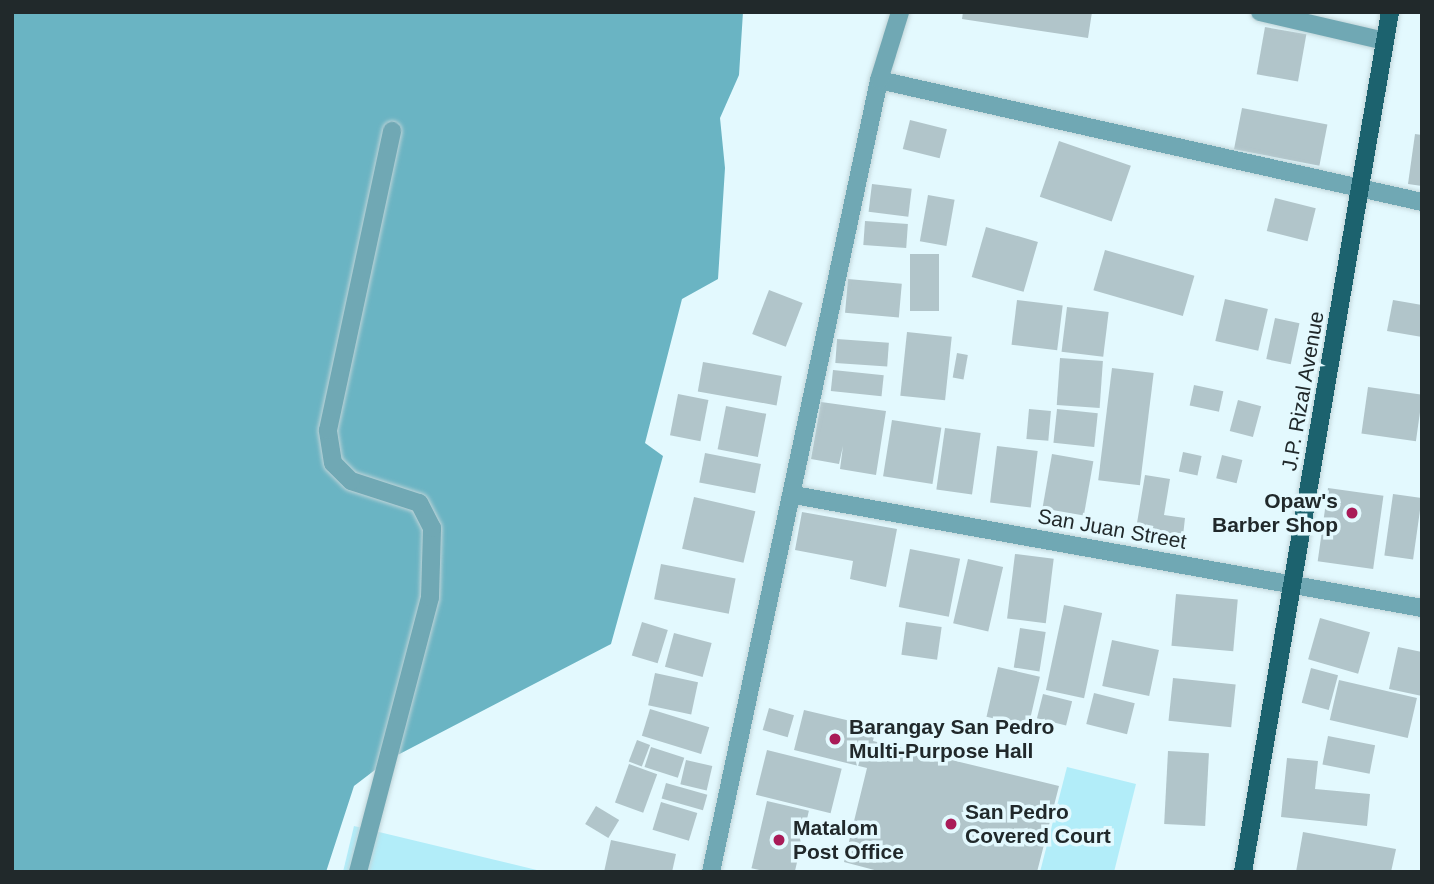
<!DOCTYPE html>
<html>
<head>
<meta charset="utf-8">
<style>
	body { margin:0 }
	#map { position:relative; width:1434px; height:884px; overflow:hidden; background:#e3f9fe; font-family:Arial,sans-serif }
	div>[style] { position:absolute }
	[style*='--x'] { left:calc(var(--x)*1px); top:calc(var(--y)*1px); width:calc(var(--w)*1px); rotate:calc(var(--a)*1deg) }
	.green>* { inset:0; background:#b2edf9 }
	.water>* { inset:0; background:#6ab4c3 }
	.building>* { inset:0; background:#b1c5ca; transform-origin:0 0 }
	.roads { filter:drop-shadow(0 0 2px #c0d4d8) drop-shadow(0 0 2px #c0d4d8) }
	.minor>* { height:18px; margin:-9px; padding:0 9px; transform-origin:9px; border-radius:9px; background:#70a8b4 }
	.major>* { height:18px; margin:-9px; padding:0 9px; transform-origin:9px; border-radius:9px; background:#1c626e }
	.dots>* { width:19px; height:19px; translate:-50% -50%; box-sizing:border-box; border:4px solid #e3f9fe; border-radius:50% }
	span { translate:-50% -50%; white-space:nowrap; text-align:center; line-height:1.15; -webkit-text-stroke:7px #e3f9fe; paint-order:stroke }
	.street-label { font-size:21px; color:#21292b }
	.poi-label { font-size:21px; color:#21292b; font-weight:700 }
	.right { translate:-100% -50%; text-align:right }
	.left { translate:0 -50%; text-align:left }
	.frame { position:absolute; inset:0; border:14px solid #21292b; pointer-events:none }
</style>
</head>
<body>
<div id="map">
	<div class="green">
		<i style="clip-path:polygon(1067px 767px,1136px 784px,1114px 872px,1040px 872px)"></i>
		<i style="clip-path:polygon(354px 826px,545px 872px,343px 872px)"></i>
	</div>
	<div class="water">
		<i style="clip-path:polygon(12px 12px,743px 12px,739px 75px,720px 118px,725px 168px,718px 279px,682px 299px,645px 443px,663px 456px,611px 644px,388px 760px,354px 786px,326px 872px,12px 872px)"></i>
	</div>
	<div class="building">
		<i style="clip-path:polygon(963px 12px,1092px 12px,1088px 38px,962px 19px)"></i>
		<i style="left:1265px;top:27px;width:42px;height:48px;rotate:10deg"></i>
		<i style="left:1242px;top:108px;width:87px;height:42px;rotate:11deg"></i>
		<i style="left:910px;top:120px;width:38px;height:30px;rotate:14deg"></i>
		<i style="clip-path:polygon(1415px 134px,1422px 135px,1422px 186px,1408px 184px)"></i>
		<i style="left:1059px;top:141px;width:76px;height:59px;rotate:19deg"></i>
		<i style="left:872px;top:184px;width:40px;height:28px;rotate:7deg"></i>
		<i style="left:928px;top:195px;width:27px;height:47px;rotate:10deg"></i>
		<i style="left:1275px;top:198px;width:42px;height:34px;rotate:14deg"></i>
		<i style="left:865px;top:221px;width:43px;height:24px;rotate:4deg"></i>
		<i style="left:986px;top:227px;width:54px;height:52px;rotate:16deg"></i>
		<i style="left:1105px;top:250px;width:93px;height:42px;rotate:16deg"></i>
		<i style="left:910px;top:254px;width:29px;height:57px"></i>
		<i style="left:848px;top:279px;width:54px;height:34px;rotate:5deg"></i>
		<i style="left:769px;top:290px;width:36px;height:47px;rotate:21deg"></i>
		<i style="left:1225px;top:299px;width:44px;height:43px;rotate:13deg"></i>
		<i style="left:1017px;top:300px;width:46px;height:45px;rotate:7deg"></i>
		<i style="clip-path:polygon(1393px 300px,1422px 305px,1422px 337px,1387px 331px)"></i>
		<i style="left:1067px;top:307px;width:42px;height:45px;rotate:7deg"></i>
		<i style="left:1275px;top:318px;width:25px;height:42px;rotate:12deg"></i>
		<i style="left:907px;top:332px;width:45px;height:64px;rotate:6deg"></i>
		<i style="left:837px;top:339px;width:52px;height:24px;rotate:4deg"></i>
		<i style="left:957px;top:353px;width:11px;height:25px;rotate:10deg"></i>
		<i style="left:1060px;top:358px;width:43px;height:47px;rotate:4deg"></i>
		<i style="left:703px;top:362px;width:80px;height:30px;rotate:10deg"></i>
		<i style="left:1112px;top:368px;width:42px;height:113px;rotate:7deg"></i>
		<i style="left:833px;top:370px;width:51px;height:21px;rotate:6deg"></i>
		<i style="left:1194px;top:385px;width:30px;height:21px;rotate:12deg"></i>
		<i style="left:1368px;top:387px;width:55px;height:47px;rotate:8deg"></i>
		<i style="left:678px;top:394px;width:31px;height:42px;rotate:11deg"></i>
		<i style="left:1238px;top:400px;width:24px;height:32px;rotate:15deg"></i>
		<i style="clip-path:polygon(821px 402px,886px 411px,876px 475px,840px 469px,843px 446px,839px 464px,811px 459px)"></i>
		<i style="left:726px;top:406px;width:41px;height:44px;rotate:11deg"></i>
		<i style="left:1029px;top:409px;width:22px;height:30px;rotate:5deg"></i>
		<i style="left:1057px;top:409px;width:41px;height:34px;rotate:6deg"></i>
		<i style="left:892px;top:420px;width:50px;height:57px;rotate:9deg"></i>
		<i style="left:945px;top:428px;width:36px;height:62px;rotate:8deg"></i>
		<i style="left:997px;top:446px;width:41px;height:57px;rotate:7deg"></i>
		<i style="left:1183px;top:452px;width:19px;height:20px;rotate:12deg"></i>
		<i style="left:705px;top:453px;width:57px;height:30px;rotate:11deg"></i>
		<i style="left:1052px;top:454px;width:42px;height:55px;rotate:10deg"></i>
		<i style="left:1222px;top:455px;width:21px;height:24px;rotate:14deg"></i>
		<i style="clip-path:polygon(1145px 475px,1170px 479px,1164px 515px,1185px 518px,1183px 536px,1136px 529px)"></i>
		<i style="left:1328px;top:488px;width:56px;height:74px;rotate:8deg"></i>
		<i style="left:1393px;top:494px;width:29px;height:62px;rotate:8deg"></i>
		<i style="left:694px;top:497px;width:63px;height:53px;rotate:13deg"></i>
		<i style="clip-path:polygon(802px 512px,897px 529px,886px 587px,850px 579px,853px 561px,795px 550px)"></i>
		<i style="left:910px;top:549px;width:51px;height:59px;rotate:11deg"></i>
		<i style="left:1015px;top:554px;width:39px;height:65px;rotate:7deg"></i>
		<i style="left:968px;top:559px;width:36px;height:66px;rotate:13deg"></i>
		<i style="left:661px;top:564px;width:76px;height:36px;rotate:11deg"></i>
		<i style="left:1176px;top:594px;width:62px;height:52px;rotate:5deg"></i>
		<i style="left:1064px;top:605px;width:39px;height:87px;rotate:12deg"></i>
		<i style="left:1320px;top:618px;width:52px;height:43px;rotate:16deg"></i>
		<i style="left:642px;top:622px;width:27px;height:35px;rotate:17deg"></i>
		<i style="left:906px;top:622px;width:36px;height:33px;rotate:8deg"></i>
		<i style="left:1020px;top:628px;width:26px;height:40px;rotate:9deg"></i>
		<i style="left:674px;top:633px;width:39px;height:35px;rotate:15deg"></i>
		<i style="left:1112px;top:640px;width:48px;height:47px;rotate:12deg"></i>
		<i style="clip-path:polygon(1398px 647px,1422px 652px,1422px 696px,1389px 689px)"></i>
		<i style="left:998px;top:667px;width:43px;height:51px;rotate:13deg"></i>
		<i style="left:1311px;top:668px;width:28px;height:36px;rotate:15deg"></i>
		<i style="left:655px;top:673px;width:44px;height:33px;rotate:12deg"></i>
		<i style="left:1173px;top:678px;width:63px;height:43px;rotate:6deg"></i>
		<i style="left:1339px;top:680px;width:80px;height:41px;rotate:13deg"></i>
		<i style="left:1094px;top:693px;width:42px;height:32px;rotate:14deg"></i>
		<i style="left:1043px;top:694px;width:30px;height:25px;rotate:14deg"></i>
		<i style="left:769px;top:708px;width:26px;height:23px;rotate:16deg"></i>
		<i style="left:650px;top:709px;width:62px;height:28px;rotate:17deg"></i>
		<i style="clip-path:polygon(804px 710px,876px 727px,873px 741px,1059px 786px,1037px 872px,882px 872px,844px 862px,867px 768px,794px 750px)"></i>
		<i style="left:1328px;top:736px;width:48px;height:29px;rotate:11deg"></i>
		<i style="left:637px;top:740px;width:14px;height:23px;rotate:21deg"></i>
		<i style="left:651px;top:747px;width:35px;height:21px;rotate:18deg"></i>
		<i style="left:767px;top:750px;width:77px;height:46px;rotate:14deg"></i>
		<i style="left:1168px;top:751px;width:41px;height:73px;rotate:3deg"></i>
		<i style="clip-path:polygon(1287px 758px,1318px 761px,1315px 789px,1370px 794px,1367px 826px,1281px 817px)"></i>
		<i style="left:686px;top:760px;width:27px;height:25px;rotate:13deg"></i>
		<i style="left:629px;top:764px;width:30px;height:41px;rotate:20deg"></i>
		<i style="left:666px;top:783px;width:43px;height:16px;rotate:16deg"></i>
		<i style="left:767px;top:801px;width:43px;height:69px;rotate:13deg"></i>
		<i style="left:661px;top:802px;width:38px;height:29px;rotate:17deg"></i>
		<i style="left:596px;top:806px;width:27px;height:21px;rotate:31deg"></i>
		<i style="clip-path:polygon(1303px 832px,1396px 849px,1391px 872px,1296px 872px)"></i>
		<i style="clip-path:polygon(611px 840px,676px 854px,672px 872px,604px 872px)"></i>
	</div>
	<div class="roads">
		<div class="minor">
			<i style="--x:1260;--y:12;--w:128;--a:13.1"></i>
			<i style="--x:879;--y:80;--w:557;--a:12.66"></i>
			<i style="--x:794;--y:495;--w:638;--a:10.2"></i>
			<i style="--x:358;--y:872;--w:284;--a:-75.3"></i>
			<i style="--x:430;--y:597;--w:69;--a:-88.3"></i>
			<i style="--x:432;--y:528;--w:28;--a:-117"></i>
			<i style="--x:419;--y:503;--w:71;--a:-162.1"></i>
			<i style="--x:351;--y:481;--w:25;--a:-135"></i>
			<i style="--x:333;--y:463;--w:33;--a:-99"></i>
			<i style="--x:328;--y:430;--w:306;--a:-77.9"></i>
			<i style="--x:711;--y:872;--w:810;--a:-78.02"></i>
			<i style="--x:879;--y:80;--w:71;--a:-72.8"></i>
		</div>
		<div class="major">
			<i style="--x:1243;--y:872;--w:872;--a:-80.3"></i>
		</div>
	</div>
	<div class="dots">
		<i style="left:1352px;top:513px;background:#a91b58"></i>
		<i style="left:835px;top:739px;background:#a91b58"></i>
		<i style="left:951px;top:824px;background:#a91b58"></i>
		<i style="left:779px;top:840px;background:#a91b58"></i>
	</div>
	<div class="street-label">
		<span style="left:1303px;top:391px;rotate:-80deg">J.P. Rizal Avenue</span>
		<span style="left:1112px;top:529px;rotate:10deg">San Juan Street</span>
	</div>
	<div class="poi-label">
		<span class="right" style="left:1338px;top:513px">Opaw's<br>Barber Shop</span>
		<span class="left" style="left:849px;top:739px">Barangay San Pedro<br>Multi-Purpose Hall</span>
		<span class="left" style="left:965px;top:824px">San Pedro<br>Covered Court</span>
		<span class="left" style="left:793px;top:840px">Matalom<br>Post Office</span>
	</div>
	<div class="frame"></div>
</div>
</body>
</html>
